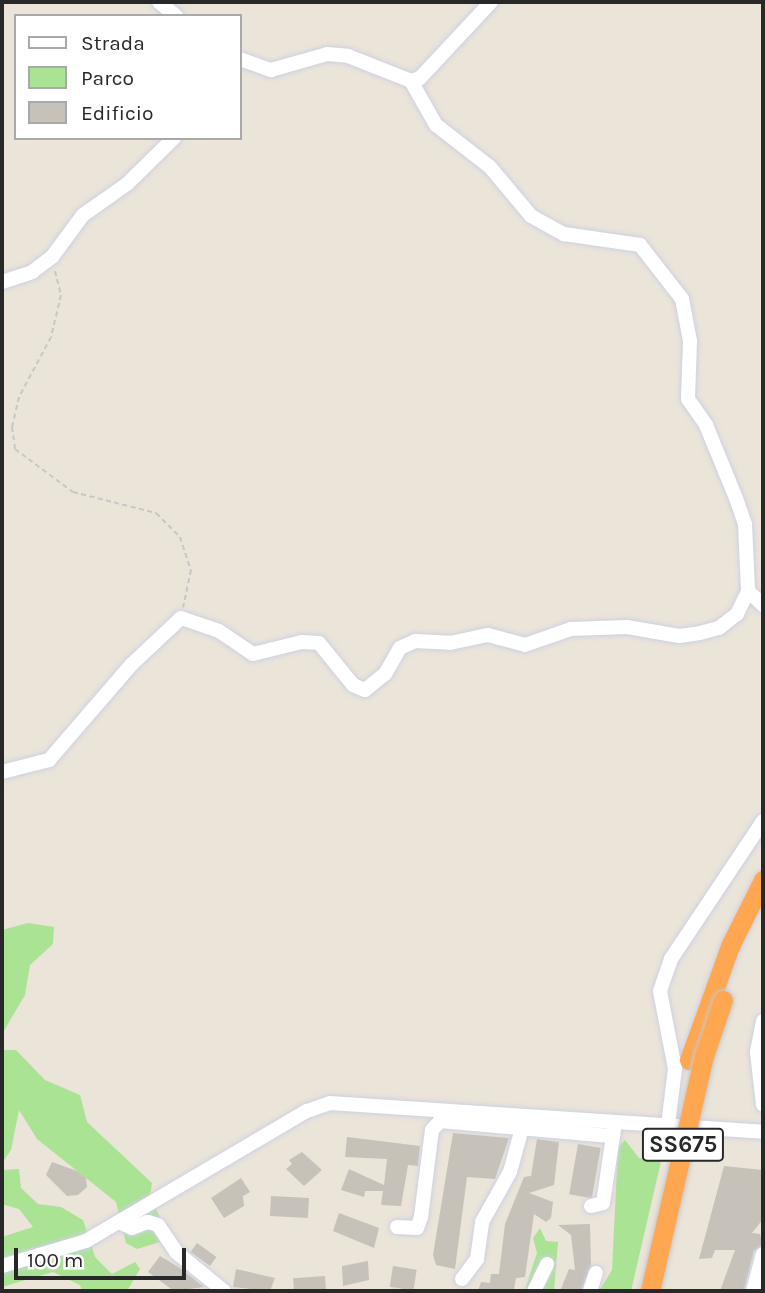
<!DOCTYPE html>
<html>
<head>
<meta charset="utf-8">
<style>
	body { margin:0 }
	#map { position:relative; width:765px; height:1293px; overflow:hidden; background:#ebe4d9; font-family:Karla,sans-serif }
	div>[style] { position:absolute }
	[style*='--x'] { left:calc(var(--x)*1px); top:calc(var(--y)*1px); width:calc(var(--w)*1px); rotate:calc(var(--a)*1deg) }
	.green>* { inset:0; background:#aae394 }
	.building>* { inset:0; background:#c6c1b9; transform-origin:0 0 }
	.path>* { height:2px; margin-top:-1px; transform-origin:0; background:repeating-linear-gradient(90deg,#c7c7c7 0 5px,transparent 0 8.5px) }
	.roads { filter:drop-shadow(0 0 2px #ced1e1) drop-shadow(0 0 2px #ced1e1) }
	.minor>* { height:14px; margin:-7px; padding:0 7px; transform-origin:7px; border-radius:7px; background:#fff }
	.highway>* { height:19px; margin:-9.5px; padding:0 9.5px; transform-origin:9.5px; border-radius:9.5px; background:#ffa650 }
	.bridges { filter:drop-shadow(0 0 2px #c7c7c7) drop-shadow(0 0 2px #c7c7c7) }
	.highway-bridge>* { height:19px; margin:-9.5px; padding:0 9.5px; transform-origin:9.5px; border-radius:9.5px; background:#ffa650 }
	span { translate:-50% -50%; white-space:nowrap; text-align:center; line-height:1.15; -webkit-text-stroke:6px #fff; paint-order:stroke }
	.shield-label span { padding:2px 5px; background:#fff; border:2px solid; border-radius:5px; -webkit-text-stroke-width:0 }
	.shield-label { font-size:23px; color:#282828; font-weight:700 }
	.frame { position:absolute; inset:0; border:4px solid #282828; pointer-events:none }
	.legend { position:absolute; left:14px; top:14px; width:228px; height:126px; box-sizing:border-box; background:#fff; border:2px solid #a9a9a9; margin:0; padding:9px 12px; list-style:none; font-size:21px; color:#282828 }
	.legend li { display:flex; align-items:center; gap:14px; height:35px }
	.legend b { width:35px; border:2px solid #a9a9a9 }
	.scale { position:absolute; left:14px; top:1248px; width:172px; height:32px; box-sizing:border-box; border:4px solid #282828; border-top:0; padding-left:9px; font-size:21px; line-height:24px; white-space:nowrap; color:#282828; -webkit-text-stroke:5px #fff; paint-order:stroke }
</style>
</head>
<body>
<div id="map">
	<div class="green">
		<i style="clip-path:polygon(28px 923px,54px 927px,53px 944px,30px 965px,25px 995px,2px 1034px,2px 930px)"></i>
		<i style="clip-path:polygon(2px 1050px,16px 1050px,45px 1080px,80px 1095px,87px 1122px,152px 1183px,150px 1196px,162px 1222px,160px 1242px,137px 1249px,126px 1243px,116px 1202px,37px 1139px,19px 1110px,11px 1150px,2px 1163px)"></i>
		<i style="clip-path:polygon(625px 1140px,639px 1158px,662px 1157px,631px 1291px,599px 1291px,612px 1270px,618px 1147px)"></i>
		<i style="clip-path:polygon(19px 1169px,21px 1188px,38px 1204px,61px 1207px,83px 1220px,95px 1257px,112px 1274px,135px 1262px,140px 1269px,127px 1291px,82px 1291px,80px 1285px,53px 1272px,2px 1287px,2px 1237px,33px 1227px,19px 1209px,2px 1204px,2px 1170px)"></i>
		<i style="clip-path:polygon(540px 1228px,546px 1241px,558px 1242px,554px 1291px,528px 1291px,526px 1287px,537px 1253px,533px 1238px)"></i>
	</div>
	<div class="building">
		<i style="clip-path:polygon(453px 1133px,509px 1138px,495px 1179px,467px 1177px,455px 1269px,436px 1265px,433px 1255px)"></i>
		<i style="clip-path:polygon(347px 1137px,420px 1146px,418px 1166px,408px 1165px,401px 1206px,381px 1205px,383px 1191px,365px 1191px,364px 1197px,341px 1190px,349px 1169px,384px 1185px,387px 1159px,345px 1157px)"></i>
		<i style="clip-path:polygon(537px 1139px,559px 1142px,554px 1185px,529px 1193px,553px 1202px,551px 1218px,546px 1222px,534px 1214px,525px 1277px,516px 1278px,514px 1289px,478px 1291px,481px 1282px,490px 1283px,491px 1274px,499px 1274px,505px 1224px,524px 1177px,531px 1176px)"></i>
		<i style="left:578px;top:1144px;width:23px;height:51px;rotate:10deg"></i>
		<i style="clip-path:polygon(302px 1152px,322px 1170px,304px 1186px,286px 1169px,292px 1164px,289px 1160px)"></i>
		<i style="clip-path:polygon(52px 1162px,77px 1171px,86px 1178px,87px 1187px,78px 1195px,67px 1196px,46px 1175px)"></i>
		<i style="clip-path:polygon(724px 1166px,763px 1170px,763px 1219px,752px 1233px,760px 1234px,763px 1245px,754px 1251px,744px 1291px,720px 1291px,735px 1250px,715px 1250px,712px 1258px,699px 1259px)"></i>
		<i style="clip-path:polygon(241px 1178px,250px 1192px,243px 1196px,244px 1206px,224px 1218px,211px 1198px)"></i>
		<i style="left:271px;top:1196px;width:38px;height:20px;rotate:3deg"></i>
		<i style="clip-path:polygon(339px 1213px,379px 1228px,374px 1248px,333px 1231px)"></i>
		<i style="clip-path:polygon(590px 1224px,591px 1265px,581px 1291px,560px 1291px,569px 1269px,575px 1270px,571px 1235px,558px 1225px)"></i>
		<i style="left:197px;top:1243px;width:24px;height:11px;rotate:36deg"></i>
		<i style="clip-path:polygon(160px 1256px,180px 1268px,204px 1287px,174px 1291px,148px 1272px)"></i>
		<i style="clip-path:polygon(368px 1261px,369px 1280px,343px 1286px,342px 1266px)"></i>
		<i style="left:393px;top:1266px;width:24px;height:21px;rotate:9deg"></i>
		<i style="clip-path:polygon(236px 1269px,275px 1278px,270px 1291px,233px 1287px)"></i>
		<i style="left:325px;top:1276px;width:15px;height:32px;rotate:86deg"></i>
	</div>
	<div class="path">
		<i style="--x:55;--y:271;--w:25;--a:76"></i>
		<i style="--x:61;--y:295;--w:43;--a:103.4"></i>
		<i style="--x:51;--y:337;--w:68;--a:118.1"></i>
		<i style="--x:19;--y:397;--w:31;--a:103"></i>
		<i style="--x:12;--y:427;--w:22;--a:82"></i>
		<i style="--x:15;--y:449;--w:72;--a:36.6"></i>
		<i style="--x:73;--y:492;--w:86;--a:14.2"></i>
		<i style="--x:156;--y:513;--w:34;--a:45"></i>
		<i style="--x:180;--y:537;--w:35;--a:72"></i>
		<i style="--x:191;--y:570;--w:38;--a:102"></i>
	</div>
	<div class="roads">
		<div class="minor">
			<i style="--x:159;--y:2;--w:22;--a:39"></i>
			<i style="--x:240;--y:59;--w:33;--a:20"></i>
			<i style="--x:271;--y:70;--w:58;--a:-15.9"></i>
			<i style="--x:327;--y:54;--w:21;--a:5"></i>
			<i style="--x:348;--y:56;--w:68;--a:21.6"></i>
			<i style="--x:411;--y:81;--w:9;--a:-18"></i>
			<i style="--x:420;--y:78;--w:104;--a:-46.9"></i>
			<i style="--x:411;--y:81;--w:51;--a:60.4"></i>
			<i style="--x:436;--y:125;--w:68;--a:37.9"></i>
			<i style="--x:490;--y:167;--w:64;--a:50.1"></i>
			<i style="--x:531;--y:216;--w:38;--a:29"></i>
			<i style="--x:564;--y:234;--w:77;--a:8.2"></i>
			<i style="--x:640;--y:245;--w:68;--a:52.1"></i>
			<i style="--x:682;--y:299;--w:43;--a:79.2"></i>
			<i style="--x:690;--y:341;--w:58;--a:92"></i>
			<i style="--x:688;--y:399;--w:32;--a:55"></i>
			<i style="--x:706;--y:425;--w:79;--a:67.7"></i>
			<i style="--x:736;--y:498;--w:28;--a:71"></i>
			<i style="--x:745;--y:524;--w:67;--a:87.4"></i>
			<i style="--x:748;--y:591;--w:21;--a:43"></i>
			<i style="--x:2;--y:282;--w:32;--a:-18"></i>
			<i style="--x:32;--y:272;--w:25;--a:-37"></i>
			<i style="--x:52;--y:257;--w:52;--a:-53.6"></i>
			<i style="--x:83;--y:215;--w:54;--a:-35.2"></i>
			<i style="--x:127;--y:184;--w:66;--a:-44.4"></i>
			<i style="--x:2;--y:772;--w:49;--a:-14.3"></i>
			<i style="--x:49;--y:760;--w:127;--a:-49.2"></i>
			<i style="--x:132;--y:664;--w:67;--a:-43.2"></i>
			<i style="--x:181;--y:618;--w:40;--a:18.9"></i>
			<i style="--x:219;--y:631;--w:41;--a:34.1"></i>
			<i style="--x:253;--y:654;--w:50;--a:-13.8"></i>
			<i style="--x:302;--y:642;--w:17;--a:3"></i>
			<i style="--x:319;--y:643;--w:54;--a:51"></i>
			<i style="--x:353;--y:685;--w:13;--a:23"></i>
			<i style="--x:365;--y:690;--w:26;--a:-39"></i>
			<i style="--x:385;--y:674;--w:30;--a:-60"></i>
			<i style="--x:400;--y:648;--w:17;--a:-25"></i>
			<i style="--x:415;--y:641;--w:35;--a:3"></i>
			<i style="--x:450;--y:643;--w:39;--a:-12"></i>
			<i style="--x:488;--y:635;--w:38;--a:15"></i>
			<i style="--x:525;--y:645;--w:49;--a:-19.2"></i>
			<i style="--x:571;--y:629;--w:56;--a:-2"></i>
			<i style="--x:627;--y:627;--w:53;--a:9.8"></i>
			<i style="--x:679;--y:636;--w:21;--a:-8"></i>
			<i style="--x:700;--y:633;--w:20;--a:-15"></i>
			<i style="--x:719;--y:628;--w:23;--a:-38"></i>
			<i style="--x:737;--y:614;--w:25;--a:-64"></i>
			<i style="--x:763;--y:1021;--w:32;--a:101"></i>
			<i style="--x:757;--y:1052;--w:53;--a:83.5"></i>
			<i style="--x:668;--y:1125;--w:56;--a:-82.9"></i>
			<i style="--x:675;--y:1069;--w:79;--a:-100.9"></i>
			<i style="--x:660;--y:991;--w:34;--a:-71"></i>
			<i style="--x:671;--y:959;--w:166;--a:-56.3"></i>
			<i style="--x:591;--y:1206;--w:12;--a:-14"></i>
			<i style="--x:603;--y:1203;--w:75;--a:-81.5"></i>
			<i style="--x:119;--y:1222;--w:14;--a:25"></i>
			<i style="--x:132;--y:1228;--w:17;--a:-21"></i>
			<i style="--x:148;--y:1222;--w:10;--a:17"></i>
			<i style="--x:158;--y:1225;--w:32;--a:56"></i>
			<i style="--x:176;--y:1252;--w:62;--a:39.1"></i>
			<i style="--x:397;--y:1227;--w:20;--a:3"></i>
			<i style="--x:417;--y:1228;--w:12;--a:-70"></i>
			<i style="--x:421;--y:1217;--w:88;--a:-82.8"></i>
			<i style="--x:432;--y:1130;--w:12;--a:-48"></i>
			<i style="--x:440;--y:1121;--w:174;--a:5"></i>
			<i style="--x:2;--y:1266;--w:88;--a:-16.6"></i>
			<i style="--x:86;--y:1241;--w:256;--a:-30.5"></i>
			<i style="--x:307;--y:1111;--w:24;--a:-19"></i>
			<i style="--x:330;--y:1103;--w:434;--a:3.8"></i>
			<i style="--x:462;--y:1279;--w:25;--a:-53"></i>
			<i style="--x:477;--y:1259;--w:37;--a:-82"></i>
			<i style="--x:482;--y:1222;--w:57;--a:-60.8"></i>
			<i style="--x:510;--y:1172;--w:46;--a:-74.7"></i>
			<i style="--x:534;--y:1291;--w:30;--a:-64"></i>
			<i style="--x:590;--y:1291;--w:19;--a:-72"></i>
			<i style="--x:753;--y:1291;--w:38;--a:-75"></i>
		</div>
		<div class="highway">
			<i style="--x:689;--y:1060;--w:121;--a:-70.2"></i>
			<i style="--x:730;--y:946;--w:74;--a:-63.4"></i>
		</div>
	</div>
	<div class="bridges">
		<div class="highway-bridge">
			<i style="--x:650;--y:1291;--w:241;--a:-77.1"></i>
			<i style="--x:704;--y:1056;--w:59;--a:-71.3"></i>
		</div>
	</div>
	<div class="shield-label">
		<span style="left:683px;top:1145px">SS675</span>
	</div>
	<div class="frame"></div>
	<ul class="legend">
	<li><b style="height:9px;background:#fff"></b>Strada</li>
	<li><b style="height:19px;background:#aae394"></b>Parco</li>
	<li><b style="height:19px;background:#c6c1b9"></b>Edificio</li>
	</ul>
	<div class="scale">100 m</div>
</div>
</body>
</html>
